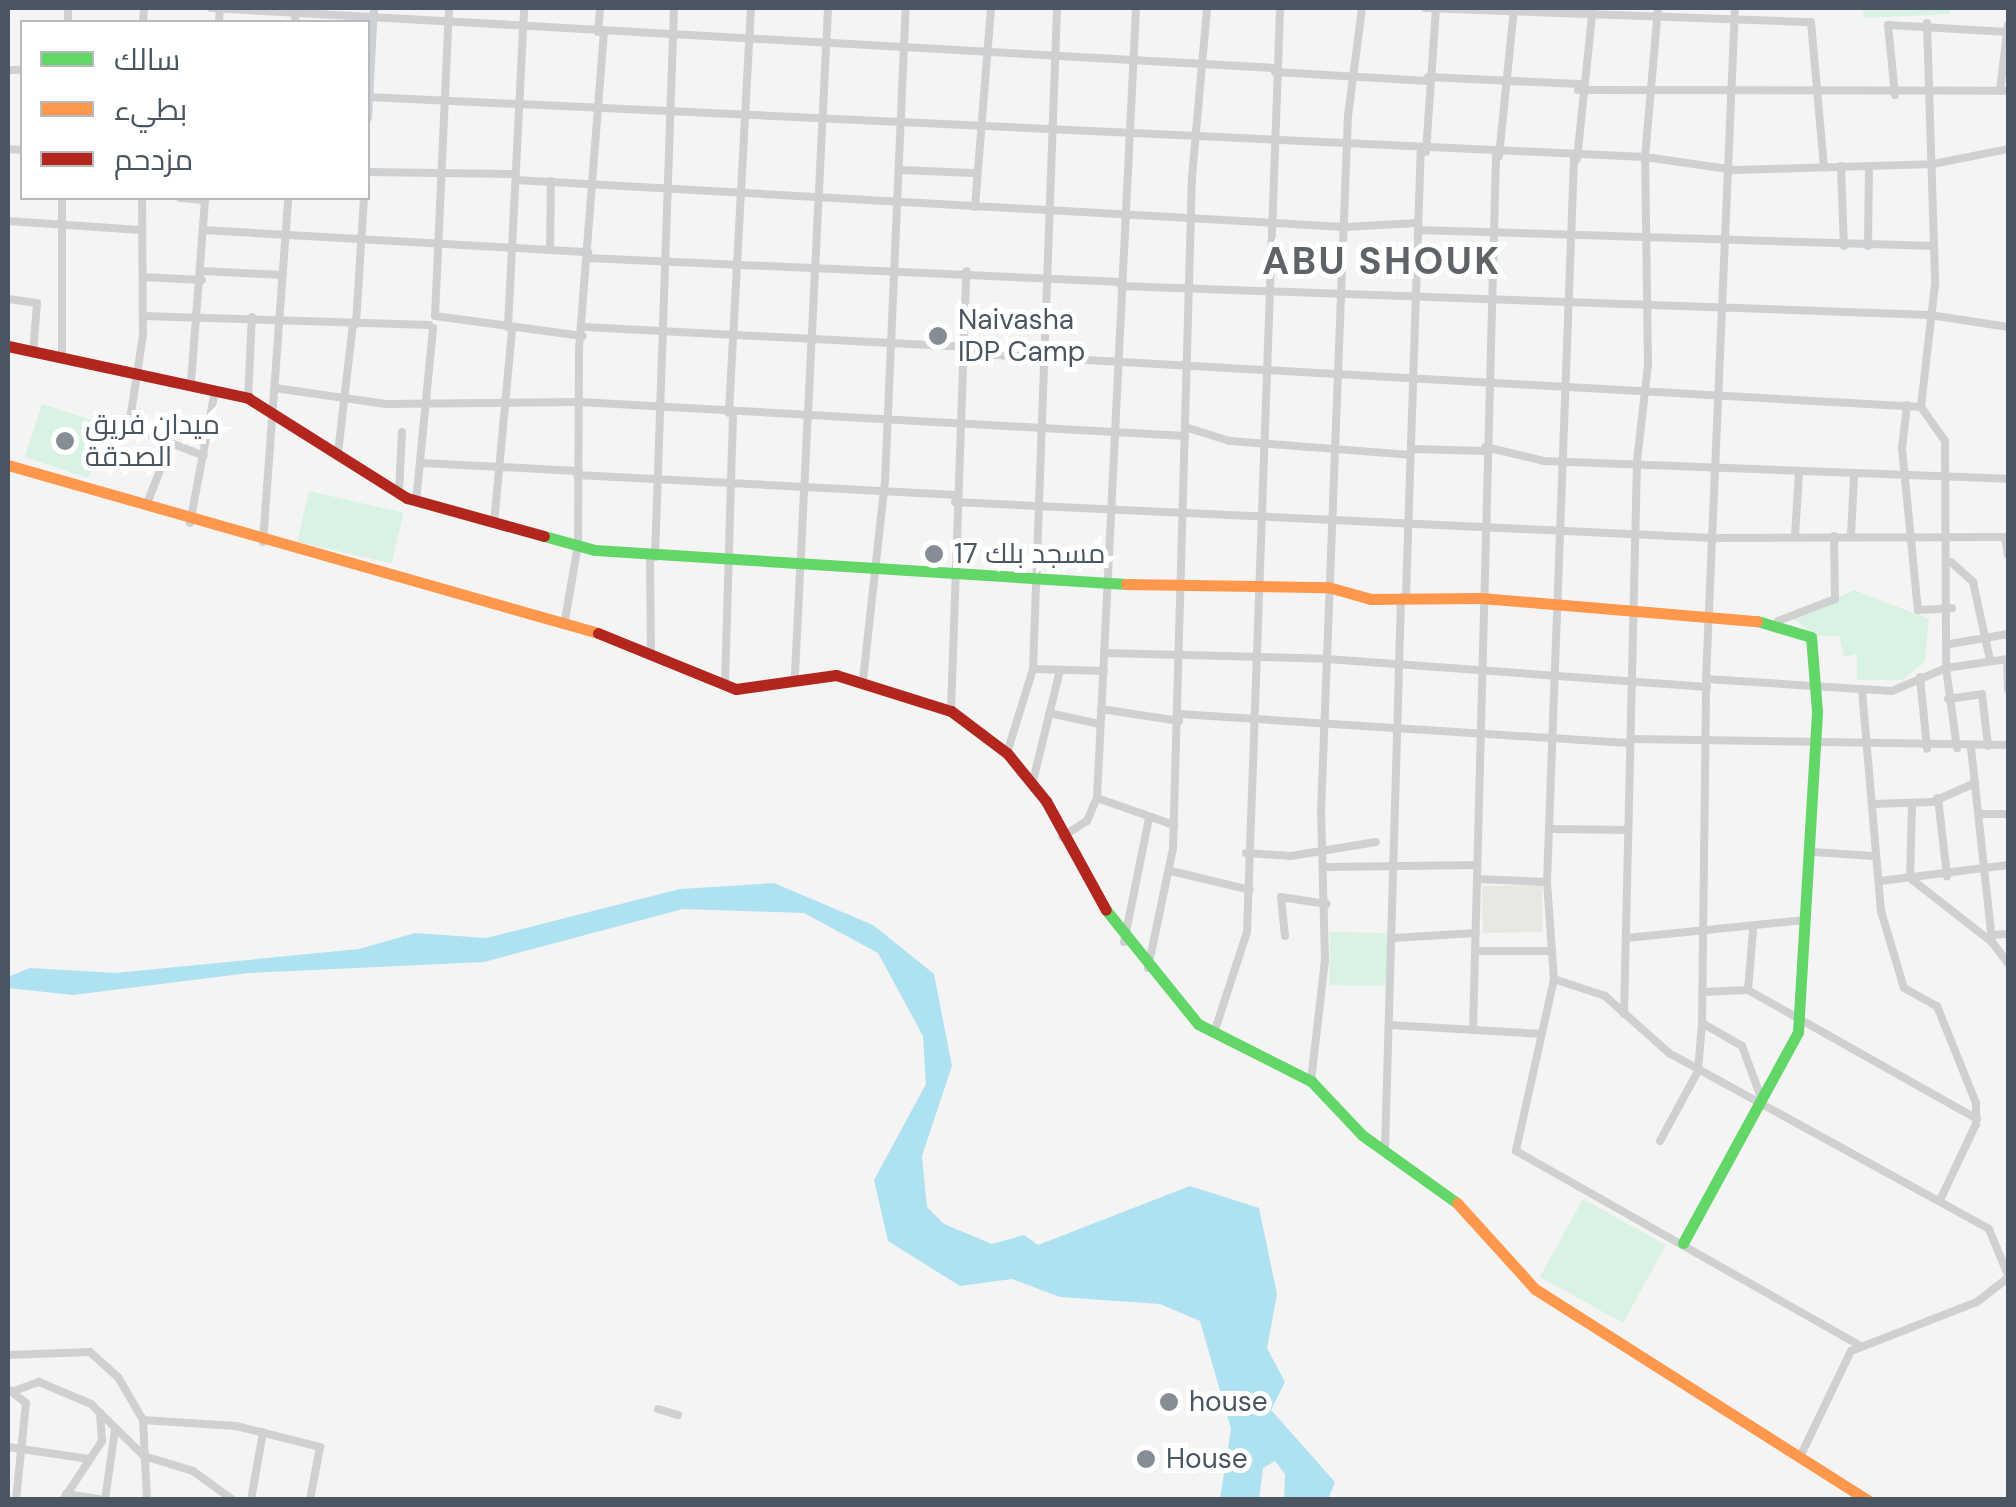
<!DOCTYPE html>
<html>
<head>
<meta charset="utf-8">
<style>
	body { margin:0 }
	#map { position:relative; width:2016px; height:1507px; overflow:hidden; background:#f4f4f4; font-family:"DM Sans",Cairo,sans-serif }
	div>[style] { position:absolute }
	[style*='--x'] { left:calc(var(--x)*1px); top:calc(var(--y)*1px); width:calc(var(--w)*1px); rotate:calc(var(--a)*1deg) }
	.commercial>* { inset:0; background:#e8e7e3; transform-origin:0 0 }
	.green>* { inset:0; background:#d9f2e3; transform-origin:0 0 }
	.water>* { inset:0; background:#aee2f0 }
	.street>* { height:8px; margin:-4px; padding:0 4px; transform-origin:4px; border-radius:4px; background:#ced0d2 }
	.fast>* { height:11px; margin:-5.5px; padding:0 5.5px; transform-origin:5.5px; border-radius:5.5px; background:#63d668 }
	.slow>* { height:11px; margin:-5.5px; padding:0 5.5px; transform-origin:5.5px; border-radius:5.5px; background:#ff974d }
	.jam>* { height:11px; margin:-5.5px; padding:0 5.5px; transform-origin:5.5px; border-radius:5.5px; background:#b3261e }
	.dots>* { width:28px; height:28px; translate:-50% -50%; box-sizing:border-box; border:5px solid #fff; border-radius:50% }
	span { translate:-50% -50%; white-space:nowrap; text-align:center; line-height:1.15; -webkit-text-stroke:10px #fff; paint-order:stroke }
	.poi-label { font-size:28px; color:#4a5661 }
	.left { translate:0 -50%; text-align:left }
	.district-label { font-size:38px; color:#5f6368; font-weight:700; letter-spacing:2.5px }
	.frame { position:absolute; inset:0; border:10px solid #4a5661; pointer-events:none }
	.legend { position:absolute; left:20px; top:20px; width:350px; height:180px; box-sizing:border-box; background:#fff; border:2px solid #b7bbc0; margin:0; padding:12px 18px; list-style:none; font-size:30px; color:#4a5661 }
	.legend li { display:flex; align-items:center; gap:20px; height:50px }
	.legend b { width:50px; border:2px solid #b7bbc0 }
</style>
</head>
<body>
<div id="map">
	<div class="commercial">
		<i style="left:1542px;top:885px;width:47px;height:60px;rotate:89deg"></i>
	</div>
	<div class="green">
		<i style="clip-path:polygon(1863px 8px,1950px 8px,1950px 14px,1864px 18px)"></i>
		<i style="left:42px;top:404px;width:67px;height:56px;rotate:18deg"></i>
		<i style="left:309px;top:491px;width:97px;height:52px;rotate:13deg"></i>
		<i style="clip-path:polygon(1854px 590px,1929px 619px,1925px 661px,1903px 680px,1857px 680px,1857px 654px,1844px 657px,1839px 636px,1816px 636px,1793px 619px)"></i>
		<i style="left:1330px;top:932px;width:59px;height:53px;rotate:1deg"></i>
		<i style="left:1583px;top:1199px;width:95px;height:89px;rotate:29deg"></i>
	</div>
	<div class="water">
		<i style="clip-path:polygon(774px 883px,873px 925px,934px 974px,952px 1066px,922px 1156px,927px 1207px,944px 1224px,992px 1244px,1024px 1235px,1038px 1245px,1190px 1186px,1259px 1208px,1277px 1294px,1267px 1348px,1285px 1382px,1271px 1410px,1335px 1482px,1328px 1499px,1284px 1499px,1285px 1474px,1275px 1461px,1263px 1468px,1259px 1499px,1220px 1499px,1231px 1429px,1200px 1321px,1160px 1304px,1060px 1297px,1012px 1279px,960px 1286px,888px 1241px,874px 1180px,926px 1084px,923px 1036px,878px 953px,804px 913px,683px 909px,484px 962px,249px 973px,73px 995px,8px 988px,8px 977px,30px 968px,115px 973px,359px 949px,415px 933px,486px 938px,680px 889px)"></i>
	</div>
	<div class="street">
		<i style="--x:211;--y:8;--w:1066;--a:3.23"></i>
		<i style="--x:449;--y:8;--w:308;--a:92.6"></i>
		<i style="--x:435;--y:316;--w:149;--a:7.7"></i>
		<i style="--x:1425;--y:8;--w:386;--a:2.1"></i>
		<i style="--x:1811;--y:22;--w:146;--a:84.9"></i>
		<i style="--x:68;--y:22;--w:14;--a:-90"></i>
		<i style="--x:143;--y:22;--w:14;--a:-86"></i>
		<i style="--x:219;--y:22;--w:14;--a:-86"></i>
		<i style="--x:295;--y:22;--w:14;--a:-86"></i>
		<i style="--x:1927;--y:23;--w:261;--a:88.2"></i>
		<i style="--x:1935;--y:284;--w:124;--a:96.5"></i>
		<i style="--x:1921;--y:407;--w:42;--a:54.8"></i>
		<i style="--x:1945;--y:441;--w:227;--a:89.7"></i>
		<i style="--x:1946;--y:668;--w:81;--a:82.2"></i>
		<i style="--x:598;--y:32;--w:24;--a:-85"></i>
		<i style="--x:8;--y:70;--w:14;--a:0"></i>
		<i style="--x:1275;--y:72;--w:153;--a:3.4"></i>
		<i style="--x:1428;--y:77;--w:151;--a:2.7"></i>
		<i style="--x:1578;--y:90;--w:430;--a:0.1"></i>
		<i style="--x:2000;--y:91;--w:67;--a:-83.2"></i>
		<i style="--x:1895;--y:95;--w:70;--a:-95.7"></i>
		<i style="--x:1888;--y:25;--w:120;--a:3.3"></i>
		<i style="--x:368;--y:97;--w:1278;--a:2.69"></i>
		<i style="--x:1645;--y:157;--w:91;--a:8.2"></i>
		<i style="--x:1735;--y:170;--w:198;--a:-1.7"></i>
		<i style="--x:1933;--y:164;--w:76;--a:-11.3"></i>
		<i style="--x:368;--y:118;--w:110;--a:-86.9"></i>
		<i style="--x:8;--y:149;--w:14;--a:4"></i>
		<i style="--x:1426;--y:152;--w:144;--a:-86"></i>
		<i style="--x:1499;--y:156;--w:149;--a:-84.2"></i>
		<i style="--x:1574;--y:159;--w:724;--a:92.14"></i>
		<i style="--x:1547;--y:882;--w:97;--a:85.9"></i>
		<i style="--x:1554;--y:979;--w:176;--a:102.5"></i>
		<i style="--x:1516;--y:1151;--w:394;--a:29.5"></i>
		<i style="--x:1577;--y:159;--w:152;--a:-84"></i>
		<i style="--x:1841;--y:166;--w:80;--a:87.9"></i>
		<i style="--x:901;--y:170;--w:72;--a:2.4"></i>
		<i style="--x:368;--y:172;--w:147;--a:0.8"></i>
		<i style="--x:516;--y:180;--w:830;--a:3.24"></i>
		<i style="--x:1345;--y:227;--w:73;--a:-3.1"></i>
		<i style="--x:142;--y:198;--w:137;--a:89.6"></i>
		<i style="--x:143;--y:335;--w:93;--a:98.7"></i>
		<i style="--x:129;--y:427;--w:80;--a:21.1"></i>
		<i style="--x:180;--y:198;--w:24;--a:5"></i>
		<i style="--x:975;--y:207;--w:200;--a:-85.4"></i>
		<i style="--x:8;--y:221;--w:133;--a:3.9"></i>
		<i style="--x:204;--y:230;--w:385;--a:3.3"></i>
		<i style="--x:1418;--y:230;--w:516;--a:1.78"></i>
		<i style="--x:1868;--y:246;--w:80;--a:-89.3"></i>
		<i style="--x:550;--y:249;--w:68;--a:-89.2"></i>
		<i style="--x:587;--y:258;--w:535;--a:2.57"></i>
		<i style="--x:202;--y:271;--w:81;--a:2.8"></i>
		<i style="--x:143;--y:277;--w:59;--a:2.9"></i>
		<i style="--x:1121;--y:286;--w:810;--a:2.05"></i>
		<i style="--x:1930;--y:315;--w:79;--a:8.7"></i>
		<i style="--x:8;--y:299;--w:29;--a:8"></i>
		<i style="--x:37;--y:303;--w:51;--a:94.5"></i>
		<i style="--x:143;--y:316;--w:286;--a:1.8"></i>
		<i style="--x:356;--y:324;--w:126;--a:-86.4"></i>
		<i style="--x:508;--y:327;--w:319;--a:-87.1"></i>
		<i style="--x:585;--y:327;--w:378;--a:3"></i>
		<i style="--x:962;--y:353;--w:961;--a:3.22"></i>
		<i style="--x:62;--y:358;--w:160;--a:-90"></i>
		<i style="--x:191;--y:382;--w:185;--a:-85.6"></i>
		<i style="--x:275;--y:388;--w:112;--a:8.2"></i>
		<i style="--x:386;--y:404;--w:194;--a:-0.6"></i>
		<i style="--x:580;--y:402;--w:606;--a:3.22"></i>
		<i style="--x:248;--y:398;--w:81;--a:-87.2"></i>
		<i style="--x:1907;--y:405;--w:43;--a:96.6"></i>
		<i style="--x:1902;--y:448;--w:163;--a:84.4"></i>
		<i style="--x:1918;--y:610;--w:34;--a:-3"></i>
		<i style="--x:729;--y:413;--w:406;--a:-86.9"></i>
		<i style="--x:1185;--y:427;--w:47;--a:17.3"></i>
		<i style="--x:1230;--y:441;--w:181;--a:4.4"></i>
		<i style="--x:1485;--y:447;--w:61;--a:13.3"></i>
		<i style="--x:1544;--y:461;--w:464;--a:2.2"></i>
		<i style="--x:1412;--y:449;--w:74;--a:1.5"></i>
		<i style="--x:338;--y:453;--w:130;--a:-83.4"></i>
		<i style="--x:422;--y:463;--w:156;--a:2.9"></i>
		<i style="--x:577;--y:475;--w:380;--a:3"></i>
		<i style="--x:399;--y:492;--w:60;--a:-87.1"></i>
		<i style="--x:416;--y:502;--w:175;--a:-84.4"></i>
		<i style="--x:955;--y:502;--w:758;--a:2.72"></i>
		<i style="--x:1712;--y:538;--w:296;--a:-0.2"></i>
		<i style="--x:146;--y:506;--w:66;--a:-68.5"></i>
		<i style="--x:190;--y:523;--w:134;--a:-79.3"></i>
		<i style="--x:494;--y:524;--w:195;--a:-84.7"></i>
		<i style="--x:1795;--y:535;--w:62;--a:-86.3"></i>
		<i style="--x:1851;--y:535;--w:59;--a:-87.1"></i>
		<i style="--x:2005;--y:537;--w:18;--a:81"></i>
		<i style="--x:263;--y:542;--w:345;--a:-85.8"></i>
		<i style="--x:655;--y:557;--w:549;--a:-88.02"></i>
		<i style="--x:650;--y:558;--w:94;--a:89.4"></i>
		<i style="--x:1951;--y:562;--w:30;--a:42"></i>
		<i style="--x:1973;--y:582;--w:80;--a:77.7"></i>
		<i style="--x:1406;--y:595;--w:443;--a:-88.1"></i>
		<i style="--x:565;--y:620;--w:76;--a:-80.2"></i>
		<i style="--x:578;--y:545;--w:196;--a:-89.7"></i>
		<i style="--x:579;--y:349;--w:317;--a:-85.5"></i>
		<i style="--x:1778;--y:621;--w:61;--a:-21.1"></i>
		<i style="--x:1835;--y:599;--w:63;--a:-90.9"></i>
		<i style="--x:1950;--y:644;--w:59;--a:-9.8"></i>
		<i style="--x:1105;--y:653;--w:222;--a:1.5"></i>
		<i style="--x:1327;--y:659;--w:381;--a:4.2"></i>
		<i style="--x:2007;--y:659;--w:31;--a:88"></i>
		<i style="--x:1033;--y:669;--w:71;--a:1.6"></i>
		<i style="--x:795;--y:674;--w:667;--a:-87.16"></i>
		<i style="--x:1920;--y:677;--w:72;--a:84.4"></i>
		<i style="--x:1706;--y:679;--w:186;--a:3.7"></i>
		<i style="--x:1892;--y:691;--w:59;--a:-23.1"></i>
		<i style="--x:1946;--y:668;--w:63;--a:-8.3"></i>
		<i style="--x:863;--y:680;--w:200;--a:-83.7"></i>
		<i style="--x:885;--y:481;--w:473;--a:-87.5"></i>
		<i style="--x:725;--y:684;--w:270;--a:-88.3"></i>
		<i style="--x:1862;--y:690;--w:222;--a:85.1"></i>
		<i style="--x:1881;--y:911;--w:80;--a:73.4"></i>
		<i style="--x:1904;--y:988;--w:38;--a:29"></i>
		<i style="--x:1937;--y:1006;--w:105;--a:68.1"></i>
		<i style="--x:1976;--y:1103;--w:21;--a:90"></i>
		<i style="--x:1976;--y:1124;--w:82;--a:115.3"></i>
		<i style="--x:1948;--y:699;--w:34;--a:-8"></i>
		<i style="--x:1982;--y:694;--w:52;--a:83.4"></i>
		<i style="--x:1101;--y:709;--w:79;--a:8.7"></i>
		<i style="--x:951;--y:711;--w:440;--a:-88"></i>
		<i style="--x:1049;--y:713;--w:51;--a:12.4"></i>
		<i style="--x:1179;--y:714;--w:450;--a:3.7"></i>
		<i style="--x:1631;--y:739;--w:377;--a:0.9"></i>
		<i style="--x:1971;--y:748;--w:195;--a:83.8"></i>
		<i style="--x:1992;--y:942;--w:26;--a:53"></i>
		<i style="--x:1007;--y:753;--w:88;--a:-72.8"></i>
		<i style="--x:1033;--y:669;--w:661;--a:-87.92"></i>
		<i style="--x:1032;--y:785;--w:118;--a:-76.3"></i>
		<i style="--x:1097;--y:798;--w:82;--a:19.3"></i>
		<i style="--x:1938;--y:798;--w:79;--a:83.4"></i>
		<i style="--x:1872;--y:804;--w:60;--a:-1.9"></i>
		<i style="--x:1932;--y:802;--w:47;--a:-23.8"></i>
		<i style="--x:1912;--y:804;--w:74;--a:91.5"></i>
		<i style="--x:1910;--y:878;--w:104;--a:38"></i>
		<i style="--x:1982;--y:814;--w:26;--a:0"></i>
		<i style="--x:1555;--y:829;--w:73;--a:0.8"></i>
		<i style="--x:1062;--y:837;--w:30;--a:-33"></i>
		<i style="--x:1087;--y:821;--w:25;--a:-67"></i>
		<i style="--x:1097;--y:798;--w:791;--a:-87.17"></i>
		<i style="--x:1813;--y:852;--w:60;--a:3.8"></i>
		<i style="--x:1246;--y:853;--w:45;--a:3.8"></i>
		<i style="--x:1291;--y:856;--w:86;--a:-9.4"></i>
		<i style="--x:1328;--y:867;--w:149;--a:-0.8"></i>
		<i style="--x:1171;--y:871;--w:81;--a:13.5"></i>
		<i style="--x:1478;--y:879;--w:69;--a:2.5"></i>
		<i style="--x:1880;--y:881;--w:129;--a:-7.1"></i>
		<i style="--x:1992;--y:935;--w:16;--a:-4"></i>
		<i style="--x:1285;--y:936;--w:39;--a:-96"></i>
		<i style="--x:1281;--y:897;--w:46;--a:8.8"></i>
		<i style="--x:1392;--y:938;--w:84;--a:-3.4"></i>
		<i style="--x:1627;--y:938;--w:179;--a:-5.8"></i>
		<i style="--x:1124;--y:942;--w:126;--a:-78.6"></i>
		<i style="--x:1475;--y:951;--w:77;--a:0"></i>
		<i style="--x:1148;--y:968;--w:123;--a:-78.2"></i>
		<i style="--x:1173;--y:848;--w:671;--a:-88.38"></i>
		<i style="--x:1192;--y:177;--w:170;--a:-84.9"></i>
		<i style="--x:1554;--y:979;--w:54;--a:18.4"></i>
		<i style="--x:1605;--y:996;--w:86;--a:41.7"></i>
		<i style="--x:1669;--y:1053;--w:365;--a:28.8"></i>
		<i style="--x:1989;--y:1229;--w:50;--a:67.6"></i>
		<i style="--x:1748;--y:990;--w:60;--a:-85.2"></i>
		<i style="--x:1703;--y:992;--w:45;--a:-2.5"></i>
		<i style="--x:1748;--y:990;--w:263;--a:29.4"></i>
		<i style="--x:1624;--y:1014;--w:553;--a:-88.65"></i>
		<i style="--x:1637;--y:461;--w:98;--a:-83.5"></i>
		<i style="--x:1648;--y:364;--w:207;--a:-90.8"></i>
		<i style="--x:1645;--y:157;--w:150;--a:-85"></i>
		<i style="--x:1702;--y:1023;--w:46;--a:29.9"></i>
		<i style="--x:1742;--y:1046;--w:58;--a:69.7"></i>
		<i style="--x:1390;--y:1025;--w:152;--a:3.4"></i>
		<i style="--x:1473;--y:1030;--w:874;--a:-88.49"></i>
		<i style="--x:1214;--y:1033;--w:106;--a:-71.9"></i>
		<i style="--x:1247;--y:932;--w:925;--a:-87.95"></i>
		<i style="--x:1311;--y:1081;--w:122;--a:-83.4"></i>
		<i style="--x:1325;--y:960;--w:148;--a:-91.5"></i>
		<i style="--x:1321;--y:812;--w:697;--a:-87.78"></i>
		<i style="--x:1348;--y:116;--w:109;--a:-82.6"></i>
		<i style="--x:1660;--y:1141;--w:80;--a:-61.5"></i>
		<i style="--x:1698;--y:1071;--w:48;--a:-85.2"></i>
		<i style="--x:1702;--y:1023;--w:344;--a:-89.3"></i>
		<i style="--x:1706;--y:679;--w:672;--a:-87.53"></i>
		<i style="--x:1385;--y:1150;--w:553;--a:-88.34"></i>
		<i style="--x:8;--y:1355;--w:82;--a:-2.1"></i>
		<i style="--x:90;--y:1352;--w:38;--a:42"></i>
		<i style="--x:118;--y:1377;--w:50;--a:59.8"></i>
		<i style="--x:143;--y:1420;--w:80;--a:87.1"></i>
		<i style="--x:8;--y:1389;--w:23;--a:38"></i>
		<i style="--x:26;--y:1403;--w:97;--a:95.9"></i>
		<i style="--x:14;--y:1391;--w:27;--a:-20"></i>
		<i style="--x:39;--y:1382;--w:56;--a:22.9"></i>
		<i style="--x:91;--y:1404;--w:74;--a:44.5"></i>
		<i style="--x:144;--y:1456;--w:51;--a:17"></i>
		<i style="--x:193;--y:1471;--w:49;--a:35.9"></i>
		<i style="--x:658;--y:1409;--w:21;--a:17"></i>
		<i style="--x:143;--y:1420;--w:93;--a:3.7"></i>
		<i style="--x:236;--y:1426;--w:87;--a:14"></i>
		<i style="--x:320;--y:1447;--w:54;--a:100.7"></i>
		<i style="--x:8;--y:1447;--w:82;--a:8.4"></i>
		<i style="--x:1799;--y:1459;--w:120;--a:-64.3"></i>
		<i style="--x:1851;--y:1351;--w:135;--a:-21.3"></i>
		<i style="--x:1977;--y:1302;--w:39;--a:-38"></i>
		<i style="--x:66;--y:1494;--w:37;--a:9"></i>
		<i style="--x:63;--y:1500;--w:71;--a:-56.5"></i>
		<i style="--x:102;--y:1441;--w:28;--a:-94"></i>
		<i style="--x:105;--y:1500;--w:71;--a:-81.9"></i>
		<i style="--x:251;--y:1500;--w:69;--a:-80"></i>
	</div>
	<div class="fast">
		<i style="--x:544;--y:536;--w:53;--a:15.4"></i>
		<i style="--x:595;--y:550;--w:532;--a:3.66"></i>
		<i style="--x:1106;--y:910;--w:146;--a:51.1"></i>
		<i style="--x:1198;--y:1024;--w:127;--a:26.8"></i>
		<i style="--x:1311;--y:1081;--w:74;--a:46.6"></i>
		<i style="--x:1362;--y:1135;--w:117;--a:35.6"></i>
		<i style="--x:1683;--y:1243;--w:240;--a:-61.4"></i>
		<i style="--x:1798;--y:1032;--w:322;--a:-86.6"></i>
		<i style="--x:1817;--y:711;--w:74;--a:-94.6"></i>
		<i style="--x:1811;--y:637;--w:56;--a:-163.5"></i>
	</div>
	<div class="slow">
		<i style="--x:8;--y:465;--w:613;--a:15.89"></i>
		<i style="--x:1126;--y:584;--w:202;--a:0.9"></i>
		<i style="--x:1328;--y:587;--w:45;--a:15.6"></i>
		<i style="--x:1371;--y:599;--w:110;--a:-0.5"></i>
		<i style="--x:1481;--y:598;--w:277;--a:4.8"></i>
		<i style="--x:1457;--y:1203;--w:116;--a:47.8"></i>
		<i style="--x:1535;--y:1289;--w:394;--a:32.4"></i>
	</div>
	<div class="jam">
		<i style="--x:8;--y:346;--w:246;--a:12.2"></i>
		<i style="--x:248;--y:398;--w:188;--a:32.2"></i>
		<i style="--x:407;--y:498;--w:142;--a:15.5"></i>
		<i style="--x:598;--y:633;--w:149;--a:22.1"></i>
		<i style="--x:736;--y:689;--w:101;--a:-8"></i>
		<i style="--x:836;--y:675;--w:121;--a:17.4"></i>
		<i style="--x:951;--y:711;--w:70;--a:36.9"></i>
		<i style="--x:1007;--y:753;--w:62;--a:50.9"></i>
		<i style="--x:1046;--y:801;--w:124;--a:61.2"></i>
	</div>
	<div class="dots">
		<i style="left:938px;top:336px;background:#868d94"></i>
		<i style="left:65px;top:441px;background:#868d94"></i>
		<i style="left:934px;top:554px;background:#868d94"></i>
		<i style="left:1169px;top:1402px;background:#868d94"></i>
		<i style="left:1146px;top:1459px;background:#868d94"></i>
	</div>
	<div class="poi-label">
		<span class="left" style="left:958px;top:336px">Naivasha<br>IDP Camp</span>
		<span class="left" style="left:85px;top:441px">ميدان فريق<br>الصدقة</span>
		<span class="left" style="left:954px;top:554px">مسجد بلك 17</span>
		<span class="left" style="left:1189px;top:1402px">house</span>
		<span class="left" style="left:1166px;top:1459px">House</span>
	</div>
	<div class="district-label">
		<span style="left:1382px;top:262px">ABU SHOUK</span>
	</div>
	<div class="frame"></div>
	<ul class="legend">
	<li><b style="height:12px;background:#63d668"></b>سالك</li>
	<li><b style="height:12px;background:#ff974d"></b>بطيء</li>
	<li><b style="height:12px;background:#b3261e"></b>مزدحم</li>
	</ul>
</div>
</body>
</html>
